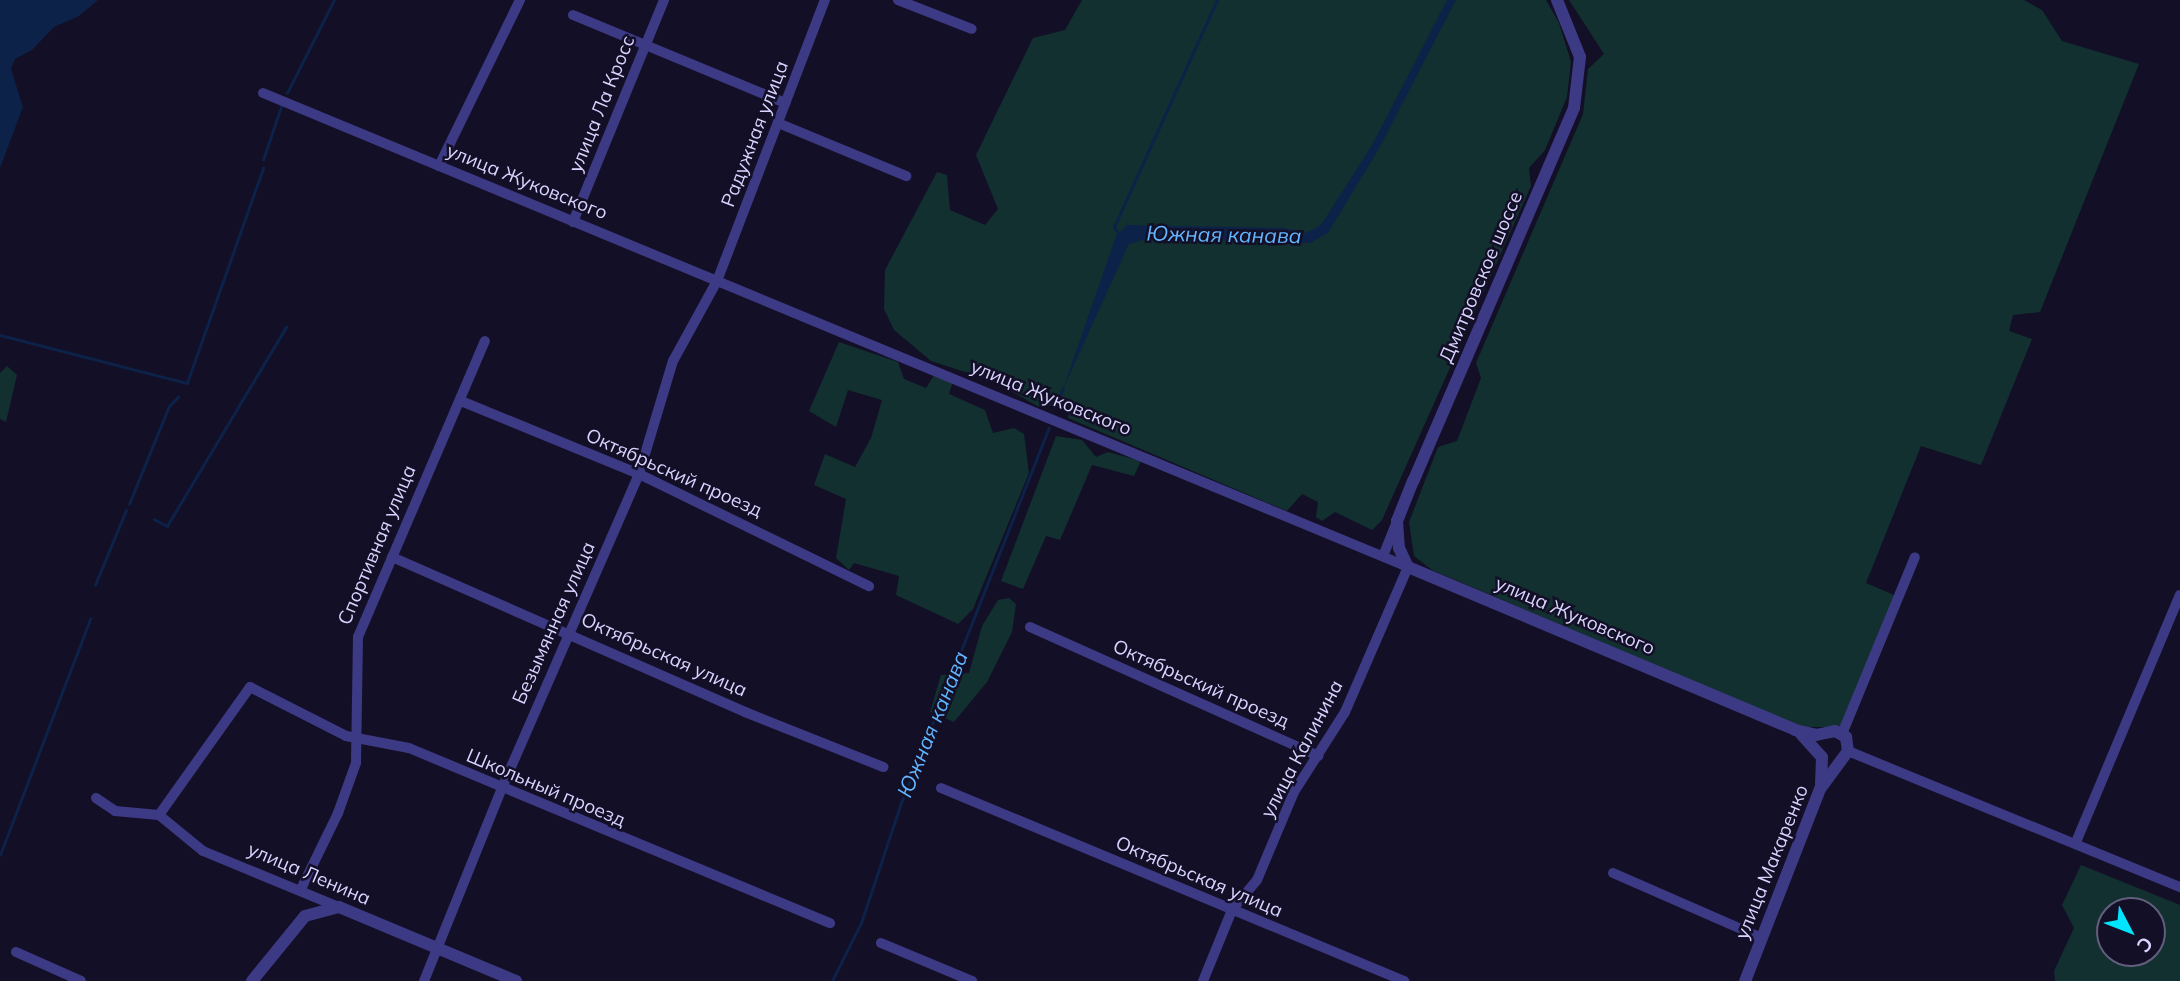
<!DOCTYPE html>
<html>
<head>
<meta charset="utf-8">
<style>
	body { margin:0 }
	#map { position:relative; width:2180px; height:981px; overflow:hidden; background:#130f26; font-family:Mulish,sans-serif }
	div>[style] { position:absolute }
	[style*='--x'] { left:calc(var(--x)*1px); top:calc(var(--y)*1px); width:calc(var(--w)*1px); rotate:calc(var(--a)*1deg) }
	.green>* { inset:0; background:#12302f }
	.water>* { inset:0; background:#0c2248 }
	.stream>* { height:2.5px; margin:-1.25px; padding:0 1.25px; transform-origin:1.25px; border-radius:1.25px; background:#0c2248 }
	.minor>* { height:10px; margin:-5px; padding:0 5px; transform-origin:5px; border-radius:5px; background:#3d3a85 }
	.tertiary>* { height:12px; margin:-6px; padding:0 6px; transform-origin:6px; border-radius:6px; background:#3d3a85 }
	span { translate:-50% -50%; white-space:nowrap; text-align:center; line-height:1.15; -webkit-text-stroke:5px #130f26; paint-order:stroke }
	.street-label { font-size:19px; color:#d9d4ff }
	.water-label { font-size:21px; color:#62b6ff; font-style:italic }
	.north { position:absolute; left:2096px; top:897px; width:70px; height:70px; box-sizing:border-box; background:#130f26; border:2px solid #625e7d; border-radius:50%; rotate:132deg; font-size:19px; font-weight:700; line-height:28px; text-align:center; color:#d9d4ff }
	.north::after { content:''; display:block; margin:auto; width:24px; height:32px; background:#00e5ff; clip-path:polygon(50% 0,100% 100%,50% 72%,0 100%) }
</style>
</head>
<body>
<div id="map">
	<div class="green">
		<i style="clip-path:polygon(1082px 0,1546px 0,1559px 23px,1571px 62px,1567px 97px,1545px 150px,1529px 168px,1531px 186px,1382px 520px,1372px 530px,1335px 512px,1322px 521px,1316px 517px,1318px 502px,1302px 494px,1287px 511px,1068px 418px,1071px 403px,1039px 407px,993px 381px,931px 361px,894px 330px,884px 309px,885px 270px,937px 172px,947px 175px,950px 210px,985px 225px,998px 209px,976px 155px,1033px 38px,1065px 30px)"></i>
		<i style="clip-path:polygon(1569px 0,2024px 0,2042px 10px,2062px 41px,2139px 64px,2040px 312px,2013px 315px,2009px 331px,2032px 339px,1981px 465px,1921px 446px,1866px 583px,1894px 595px,1842px 727px,1801px 727px,1432px 570px,1414px 556px,1409px 522px,1438px 447px,1457px 441px,1481px 378px,1476px 363px,1583px 114px,1588px 69px,1604px 54px)"></i>
		<i style="clip-path:polygon(839px 342px,898px 362px,904px 379px,926px 388px,936px 372px,953px 381px,949px 394px,985px 410px,993px 433px,1014px 428px,1024px 434px,1029px 473px,973px 609px,958px 624px,896px 595px,899px 576px,854px 563px,849px 570px,836px 558px,846px 499px,814px 485px,825px 454px,855px 467px,871px 438px,882px 400px,848px 390px,836px 427px,809px 411px)"></i>
		<i style="clip-path:polygon(7px 366px,17px 375px,6px 422px,0 419px,0 373px)"></i>
		<i style="clip-path:polygon(1056px 436px,1082px 440px,1096px 457px,1108px 452px,1141px 461px,1134px 476px,1092px 465px,1060px 540px,1046px 536px,1023px 589px,1001px 581px)"></i>
		<i style="clip-path:polygon(1009px 598px,1016px 604px,1012px 632px,987px 682px,954px 722px,930px 712px,941px 675px,969px 673px,982px 626px,998px 600px)"></i>
		<i style="clip-path:polygon(evenodd,2081px 865px,2180px 905px,2180px 981px,2055px 981px,2054px 971px,2074px 928px,2062px 905px,2081px 865px,2110px 911px,2152px 911px,2152px 953px,2110px 953px,2110px 911px)"></i>
	</div>
	<div class="water">
		<i style="clip-path:polygon(0 0,98px 0,79px 16px,54px 27px,32px 50px,15px 59px,11px 69px,23px 107px,0 168px)"></i>
		<i style="clip-path:polygon(1447px 0,1456px 0,1380px 147px,1328px 233px,1310px 243px,1150px 238px,1129px 244px,1063px 389px,1116px 236px,1127px 225px,1283px 228px,1306px 233px,1321px 225px,1372px 145px)"></i>
	</div>
	<div class="stream">
		<i style="--x:287;--y:93;--w:104;--a:-63.2"></i>
		<i style="--x:263;--y:160;--w:59;--a:-71.3"></i>
		<i style="--x:1119;--y:235;--w:9;--a:-122"></i>
		<i style="--x:1114;--y:227;--w:249;--a:-65.6"></i>
		<i style="--x:0;--y:335;--w:193;--a:14.4"></i>
		<i style="--x:187;--y:383;--w:228;--a:-70.5"></i>
		<i style="--x:1056;--y:406;--w:19;--a:-69"></i>
		<i style="--x:129;--y:504;--w:106;--a:-67.8"></i>
		<i style="--x:169;--y:406;--w:13;--a:-45"></i>
		<i style="--x:154;--y:519;--w:15;--a:28"></i>
		<i style="--x:167;--y:526;--w:232;--a:-59.1"></i>
		<i style="--x:95;--y:585;--w:81;--a:-67.5"></i>
		<i style="--x:0;--y:855;--w:253;--a:-69.1"></i>
		<i style="--x:832;--y:981;--w:65;--a:-63.4"></i>
		<i style="--x:861;--y:923;--w:126;--a:-71.6"></i>
		<i style="--x:901;--y:803;--w:403;--a:-68.5"></i>
	</div>
	<div class="minor">
		<i style="--x:898;--y:0;--w:79;--a:21.4"></i>
		<i style="--x:573;--y:15;--w:230;--a:22.5"></i>
		<i style="--x:263;--y:93;--w:1239;--a:22.49"></i>
		<i style="--x:1408;--y:567;--w:158;--a:113.5"></i>
		<i style="--x:1345;--y:712;--w:95;--a:122.5"></i>
		<i style="--x:1294;--y:792;--w:95;--a:112.8"></i>
		<i style="--x:1257;--y:880;--w:39;--a:130"></i>
		<i style="--x:1232;--y:910;--w:77;--a:112.2"></i>
		<i style="--x:778;--y:123;--w:139;--a:22.5"></i>
		<i style="--x:439;--y:166;--w:185;--a:-64"></i>
		<i style="--x:573;--y:222;--w:240;--a:-67.7"></i>
		<i style="--x:461;--y:401;--w:192;--a:22.3"></i>
		<i style="--x:639;--y:474;--w:256;--a:26"></i>
		<i style="--x:1383;--y:556;--w:35;--a:-68"></i>
		<i style="--x:392;--y:557;--w:386;--a:23.7"></i>
		<i style="--x:745;--y:712;--w:149;--a:21.7"></i>
		<i style="--x:1030;--y:627;--w:316;--a:24.1"></i>
		<i style="--x:1842;--y:734;--w:191;--a:-67.6"></i>
		<i style="--x:1848;--y:751;--w:359;--a:22.3"></i>
		<i style="--x:941;--y:788;--w:502;--a:22.63"></i>
		<i style="--x:96;--y:798;--w:23;--a:34"></i>
		<i style="--x:115;--y:811;--w:44;--a:5.2"></i>
		<i style="--x:159;--y:815;--w:57;--a:39.3"></i>
		<i style="--x:203;--y:851;--w:147;--a:22.4"></i>
		<i style="--x:159;--y:815;--w:157;--a:-54.6"></i>
		<i style="--x:250;--y:687;--w:108;--a:27"></i>
		<i style="--x:346;--y:736;--w:64;--a:10.8"></i>
		<i style="--x:409;--y:748;--w:456;--a:22.6"></i>
		<i style="--x:2076;--y:842;--w:268;--a:-67.2"></i>
		<i style="--x:1613;--y:873;--w:163;--a:23.6"></i>
		<i style="--x:301;--y:889;--w:85;--a:-64"></i>
		<i style="--x:338;--y:813;--w:53;--a:-70.2"></i>
		<i style="--x:356;--y:763;--w:126;--a:-89.1"></i>
		<i style="--x:358;--y:637;--w:322;--a:-66.8"></i>
		<i style="--x:881;--y:943;--w:99;--a:22.7"></i>
		<i style="--x:16;--y:952;--w:71;--a:24"></i>
		<i style="--x:424;--y:981;--w:206;--a:-68"></i>
		<i style="--x:501;--y:790;--w:345;--a:-66.4"></i>
		<i style="--x:639;--y:474;--w:118;--a:-73.3"></i>
		<i style="--x:673;--y:361;--w:91;--a:-61.2"></i>
		<i style="--x:717;--y:281;--w:301;--a:-69"></i>
	</div>
	<div class="tertiary">
		<i style="--x:1557;--y:0;--w:61;--a:68"></i>
		<i style="--x:1580;--y:57;--w:51;--a:96.7"></i>
		<i style="--x:1574;--y:108;--w:406;--a:113.3"></i>
		<i style="--x:1413;--y:481;--w:43;--a:111.8"></i>
		<i style="--x:1397;--y:521;--w:27;--a:86"></i>
		<i style="--x:1399;--y:548;--w:21;--a:65"></i>
		<i style="--x:1408;--y:567;--w:420;--a:22.8"></i>
		<i style="--x:1795;--y:730;--w:22;--a:13"></i>
		<i style="--x:1816;--y:735;--w:19;--a:-12"></i>
		<i style="--x:1835;--y:731;--w:13;--a:29"></i>
		<i style="--x:1846;--y:737;--w:14;--a:82"></i>
		<i style="--x:1848;--y:751;--w:47;--a:126.4"></i>
		<i style="--x:1820;--y:789;--w:206;--a:111.3"></i>
		<i style="--x:1801;--y:734;--w:31;--a:48"></i>
		<i style="--x:1822;--y:757;--w:27;--a:92"></i>
		<i style="--x:252;--y:981;--w:84;--a:-50.8"></i>
		<i style="--x:305;--y:916;--w:35;--a:-15"></i>
		<i style="--x:339;--y:907;--w:192;--a:22.7"></i>
	</div>
	<div class="street-label">
		<span style="left:602px;top:104px;rotate:-68deg">улица Ла Кросс</span>
		<span style="left:755px;top:134px;rotate:-69deg">Радужная улица</span>
		<span style="left:527px;top:182px;rotate:22deg">улица Жуковского</span>
		<span style="left:1481px;top:277px;rotate:-67deg">Дмитровское шоссе</span>
		<span style="left:1051px;top:398px;rotate:22deg">улица Жуковского</span>
		<span style="left:674px;top:473px;rotate:24deg">Октябрьский проезд</span>
		<span style="left:377px;top:545px;rotate:-67deg">Спортивная улица</span>
		<span style="left:1575px;top:616px;rotate:23deg">улица Жуковского</span>
		<span style="left:554px;top:623px;rotate:-66deg">Безымянная улица</span>
		<span style="left:664px;top:655px;rotate:24deg">Октябрьская улица</span>
		<span style="left:1201px;top:684px;rotate:24deg">Октябрьский проезд</span>
		<span style="left:1302px;top:749px;rotate:-62deg">улица Калинина</span>
		<span style="left:546px;top:788px;rotate:23deg">Школьный проезд</span>
		<span style="left:1772px;top:862px;rotate:-68deg">улица Макаренко</span>
		<span style="left:309px;top:874px;rotate:23deg">улица Ленина</span>
		<span style="left:1199px;top:877px;rotate:23deg">Октябрьская улица</span>
	</div>
	<div class="water-label">
		<span style="left:1224px;top:234px;rotate:1deg">Южная канава</span>
		<span style="left:932px;top:724px;rotate:-68deg">Южная канава</span>
	</div>
	<div class="north">С</div>
</div>
</body>
</html>
